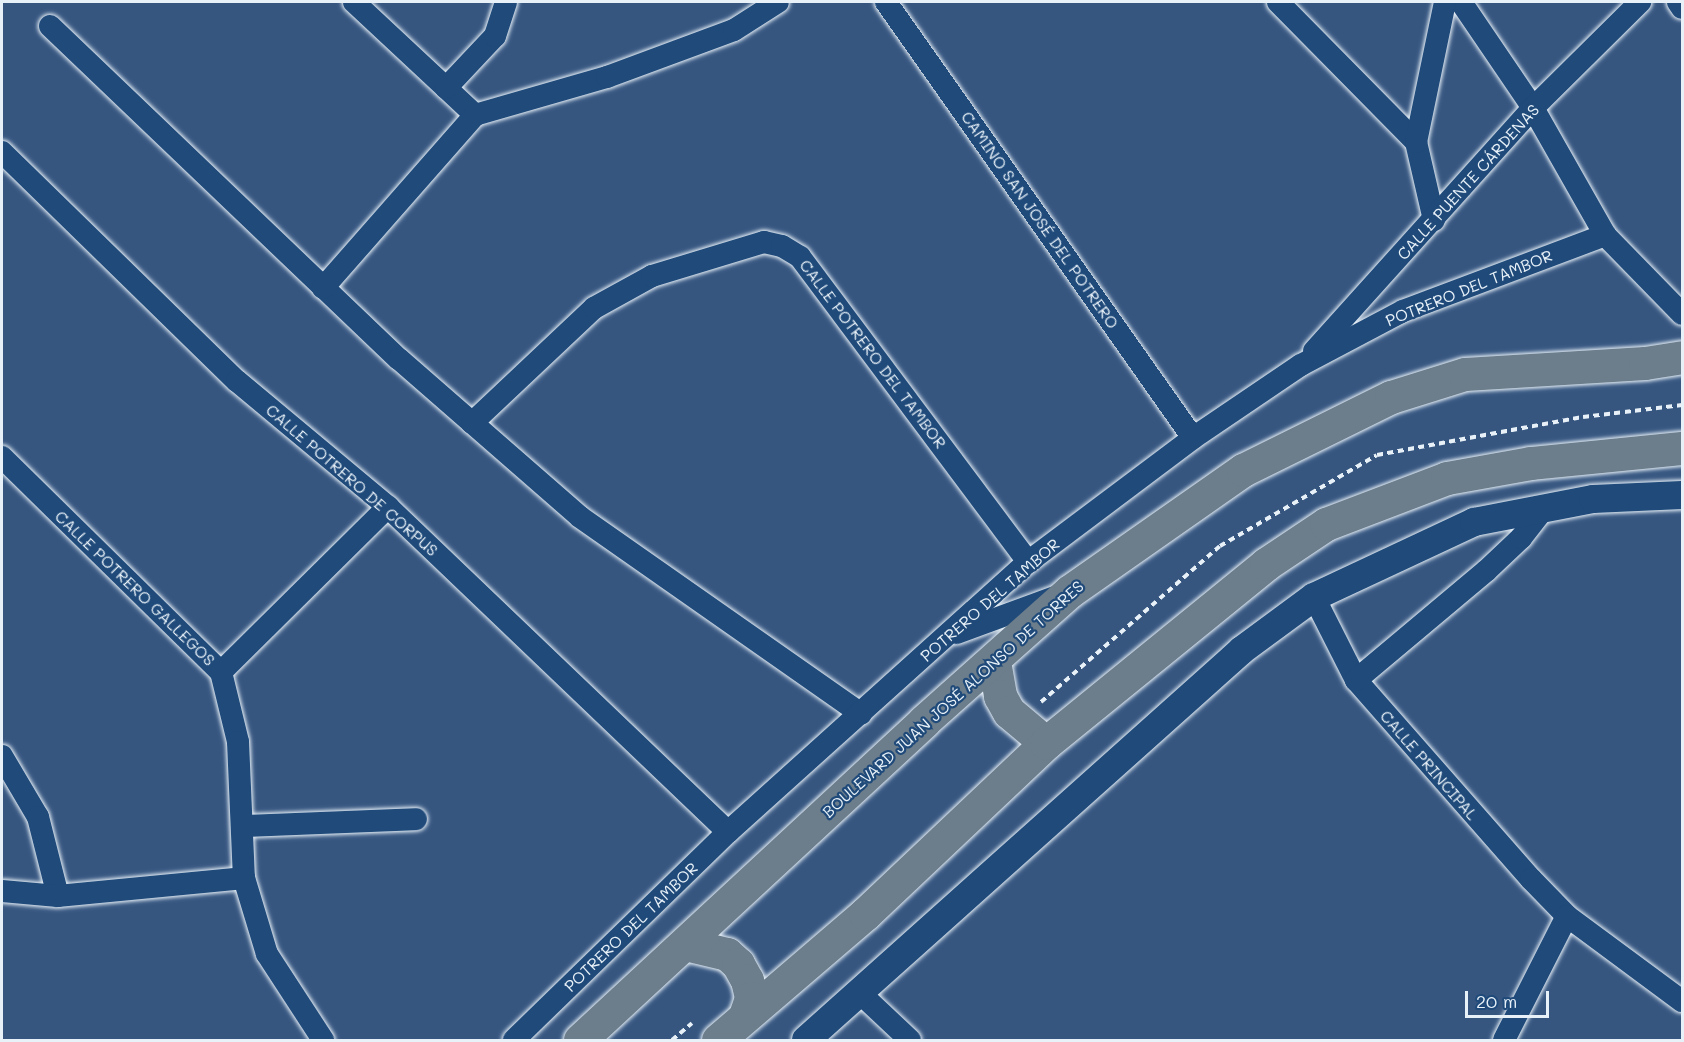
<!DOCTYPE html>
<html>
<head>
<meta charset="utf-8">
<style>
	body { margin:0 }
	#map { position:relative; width:1684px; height:1042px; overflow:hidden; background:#365680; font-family:Mali,sans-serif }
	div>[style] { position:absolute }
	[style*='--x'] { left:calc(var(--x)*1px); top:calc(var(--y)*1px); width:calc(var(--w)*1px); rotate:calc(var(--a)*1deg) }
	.path>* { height:4px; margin-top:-2px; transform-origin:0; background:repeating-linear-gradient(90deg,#e8f1f8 0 6px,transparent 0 10.5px) }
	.roads { filter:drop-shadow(0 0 2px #e8f1f8) drop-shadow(0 0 2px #e8f1f8) }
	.minor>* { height:22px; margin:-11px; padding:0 11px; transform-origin:11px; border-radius:11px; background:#1f4a7a }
	.tertiary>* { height:28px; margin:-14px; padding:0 14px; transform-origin:14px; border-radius:14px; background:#1f4a7a }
	.primary>* { height:33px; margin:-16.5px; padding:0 16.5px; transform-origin:16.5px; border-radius:16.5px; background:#6c7d8b }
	span { translate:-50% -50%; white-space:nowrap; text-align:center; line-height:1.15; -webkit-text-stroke:4.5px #1f4a7a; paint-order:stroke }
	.street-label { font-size:16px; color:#e8f1f8 }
	.frame { position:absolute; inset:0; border:3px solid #e8f1f8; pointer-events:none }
	.scale { position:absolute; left:1465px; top:991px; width:84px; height:27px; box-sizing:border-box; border:3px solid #e8f1f8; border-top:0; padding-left:8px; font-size:18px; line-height:21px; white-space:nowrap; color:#e8f1f8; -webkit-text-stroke:4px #1f4a7a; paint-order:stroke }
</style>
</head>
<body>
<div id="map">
	<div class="path">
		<i style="--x:1041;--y:702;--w:237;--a:-41.1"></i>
		<i style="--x:1220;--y:546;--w:181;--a:-30.1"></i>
		<i style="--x:1377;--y:455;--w:209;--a:-10.5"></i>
		<i style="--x:1583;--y:417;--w:100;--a:-6.9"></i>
		<i style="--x:672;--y:1040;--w:26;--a:-40"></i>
	</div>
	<div class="roads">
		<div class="minor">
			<i style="--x:354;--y:2;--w:166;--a:43"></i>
			<i style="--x:886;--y:2;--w:533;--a:54.85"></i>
			<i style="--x:1278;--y:2;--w:197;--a:45.4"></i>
			<i style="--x:1416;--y:142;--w:80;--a:77"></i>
			<i style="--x:1461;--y:2;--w:128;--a:55.8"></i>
			<i style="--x:1533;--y:108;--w:146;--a:60.4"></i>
			<i style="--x:1605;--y:235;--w:110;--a:45.7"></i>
			<i style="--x:1678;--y:2;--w:7;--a:56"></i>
			<i style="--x:50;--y:26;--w:482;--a:43.7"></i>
			<i style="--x:399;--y:359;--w:240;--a:41.1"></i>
			<i style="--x:580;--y:517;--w:343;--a:35"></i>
			<i style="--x:446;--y:88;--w:71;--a:-46.7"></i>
			<i style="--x:495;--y:36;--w:36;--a:-72"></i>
			<i style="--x:1416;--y:142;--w:143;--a:-78.3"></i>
			<i style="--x:2;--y:152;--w:328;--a:44.3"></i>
			<i style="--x:237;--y:381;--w:197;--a:39.8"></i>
			<i style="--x:388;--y:507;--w:470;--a:43.7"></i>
			<i style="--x:323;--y:288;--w:230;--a:-48.7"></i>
			<i style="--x:475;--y:115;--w:137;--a:-16.1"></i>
			<i style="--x:607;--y:77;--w:135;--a:-20.3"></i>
			<i style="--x:734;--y:30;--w:52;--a:-32.5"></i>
			<i style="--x:1314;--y:351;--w:327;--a:-48"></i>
			<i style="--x:1533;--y:108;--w:151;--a:-44.7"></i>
			<i style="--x:472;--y:423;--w:168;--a:-43.3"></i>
			<i style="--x:594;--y:308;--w:66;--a:-28.9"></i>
			<i style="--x:652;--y:276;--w:117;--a:-16.9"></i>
			<i style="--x:764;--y:242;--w:18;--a:13"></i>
			<i style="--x:782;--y:246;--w:21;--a:31"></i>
			<i style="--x:800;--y:257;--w:381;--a:53.2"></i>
			<i style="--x:2;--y:457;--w:307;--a:44.5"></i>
			<i style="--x:221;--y:672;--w:72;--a:76.3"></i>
			<i style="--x:238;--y:742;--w:136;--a:87.5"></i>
			<i style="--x:244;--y:878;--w:79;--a:73.2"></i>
			<i style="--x:267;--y:954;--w:103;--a:56.9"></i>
			<i style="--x:1314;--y:597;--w:93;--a:63.2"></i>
			<i style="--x:1356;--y:680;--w:265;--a:48.7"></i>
			<i style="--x:1531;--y:879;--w:52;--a:45.8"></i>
			<i style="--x:1567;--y:916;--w:143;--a:36.5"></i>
			<i style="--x:957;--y:633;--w:104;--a:-20.2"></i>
			<i style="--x:221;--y:672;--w:235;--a:-44.7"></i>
			<i style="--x:1356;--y:680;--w:170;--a:-40"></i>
			<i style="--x:1486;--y:571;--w:48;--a:-43.3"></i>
			<i style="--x:1521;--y:538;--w:37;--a:-52"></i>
			<i style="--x:2;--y:756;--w:71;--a:59.5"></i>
			<i style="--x:38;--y:817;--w:81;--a:75.8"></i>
			<i style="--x:244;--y:826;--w:172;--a:-2.3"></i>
			<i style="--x:2;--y:891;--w:56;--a:5.1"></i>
			<i style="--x:58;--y:896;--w:187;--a:-5.5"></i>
			<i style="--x:861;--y:994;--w:67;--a:43.2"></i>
			<i style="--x:514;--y:1040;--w:298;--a:-44.2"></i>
			<i style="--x:728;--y:832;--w:404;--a:-42"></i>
			<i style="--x:1028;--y:562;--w:206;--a:-36.9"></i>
			<i style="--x:1193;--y:438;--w:130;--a:-34.1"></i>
			<i style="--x:1301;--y:365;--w:115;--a:-27.9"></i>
			<i style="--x:1403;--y:311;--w:216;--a:-20.6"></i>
			<i style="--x:1504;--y:1040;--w:139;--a:-63.1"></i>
		</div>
		<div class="tertiary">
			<i style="--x:806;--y:1040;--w:585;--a:-41.81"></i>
			<i style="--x:1242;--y:650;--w:89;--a:-36.4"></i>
			<i style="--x:1314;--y:597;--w:177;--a:-25.1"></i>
			<i style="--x:1474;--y:522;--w:121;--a:-10.9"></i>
			<i style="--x:1593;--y:499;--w:89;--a:-2.6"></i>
		</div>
		<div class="primary">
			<i style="--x:994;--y:661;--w:36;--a:80"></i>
			<i style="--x:1000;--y:696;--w:18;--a:61"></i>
			<i style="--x:1009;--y:712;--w:48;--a:40"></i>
			<i style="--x:685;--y:944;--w:43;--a:13.4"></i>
			<i style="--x:727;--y:954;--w:15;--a:42"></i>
			<i style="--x:738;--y:964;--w:18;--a:61"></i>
			<i style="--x:747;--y:980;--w:18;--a:77"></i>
			<i style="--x:751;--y:998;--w:18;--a:109"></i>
			<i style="--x:580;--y:1040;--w:469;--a:-42.8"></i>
			<i style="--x:924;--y:721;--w:195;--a:-41.7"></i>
			<i style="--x:1070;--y:591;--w:211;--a:-35"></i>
			<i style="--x:1243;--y:470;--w:165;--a:-26.3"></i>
			<i style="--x:1391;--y:397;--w:77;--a:-17.3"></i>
			<i style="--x:1465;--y:374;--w:180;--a:-3.5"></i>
			<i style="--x:1645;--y:363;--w:37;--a:-9"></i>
			<i style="--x:718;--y:1040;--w:194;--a:-40.6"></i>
			<i style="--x:865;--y:914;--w:249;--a:-43.4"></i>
			<i style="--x:1046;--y:743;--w:284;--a:-39.1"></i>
			<i style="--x:1266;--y:564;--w:72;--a:-33.7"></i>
			<i style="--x:1326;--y:524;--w:129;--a:-20.8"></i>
			<i style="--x:1447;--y:478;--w:85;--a:-10.1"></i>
			<i style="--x:1531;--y:463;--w:152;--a:-5.7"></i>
		</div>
	</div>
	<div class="street-label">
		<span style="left:1468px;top:182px;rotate:-48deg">CALLE PUENTE CÁRDENAS</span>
		<span style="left:1040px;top:220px;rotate:55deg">CAMINO SAN JOSÉ DEL POTRERO</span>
		<span style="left:1469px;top:288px;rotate:-22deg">POTRERO DEL TAMBOR</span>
		<span style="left:873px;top:354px;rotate:53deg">CALLE POTRERO DEL TAMBOR</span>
		<span style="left:352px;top:480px;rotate:41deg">CALLE POTRERO DE CORPUS</span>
		<span style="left:135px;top:588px;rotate:44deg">CALLE POTRERO GALLEGOS</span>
		<span style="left:990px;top:600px;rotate:-41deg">POTRERO DEL TAMBOR</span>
		<span style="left:953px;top:699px;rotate:-42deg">BOULEVARD JUAN JOSÉ ALONSO DE TORRES</span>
		<span style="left:1429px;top:765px;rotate:49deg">CALLE PRINCIPAL</span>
		<span style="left:631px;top:927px;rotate:-44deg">POTRERO DEL TAMBOR</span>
	</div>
	<div class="frame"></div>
	<div class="scale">20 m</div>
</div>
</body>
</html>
